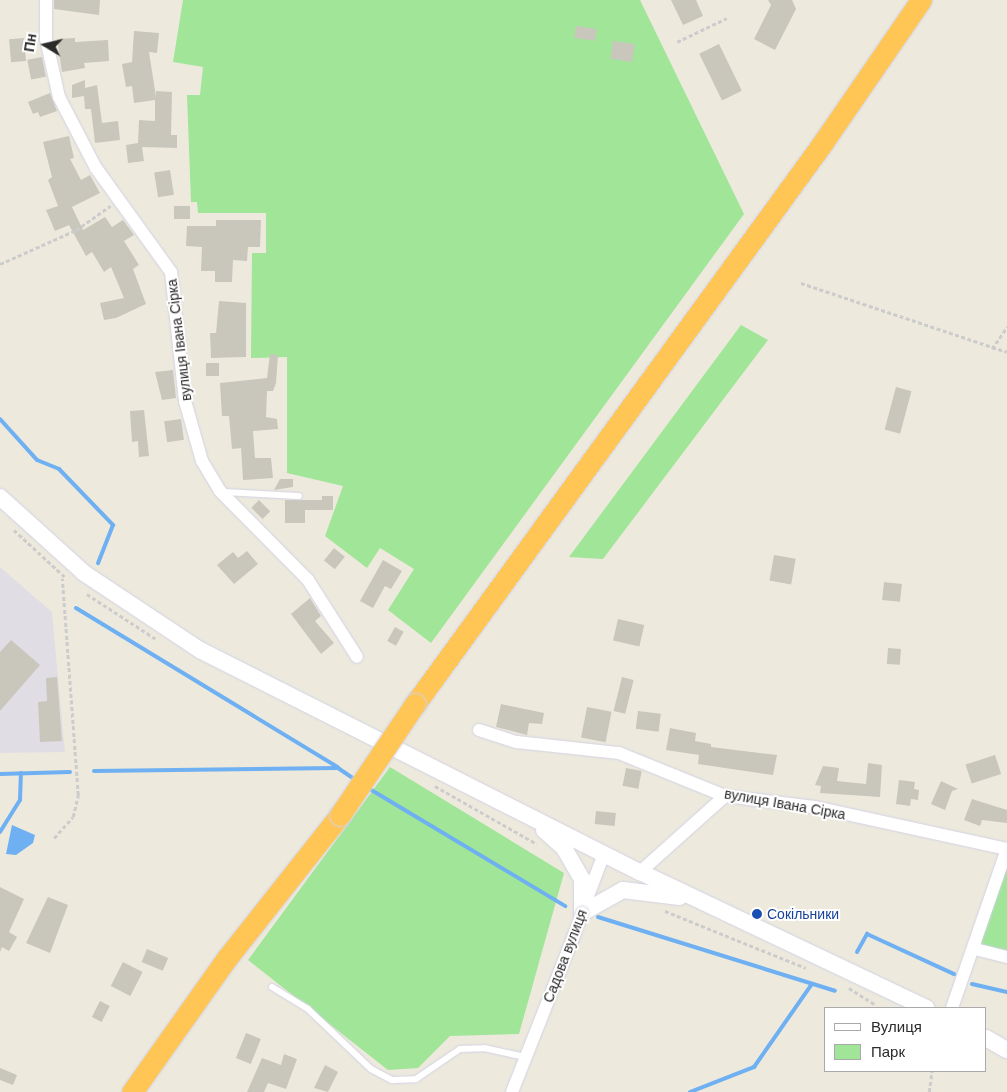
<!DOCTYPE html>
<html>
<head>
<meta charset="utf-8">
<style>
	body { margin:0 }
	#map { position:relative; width:1007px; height:1092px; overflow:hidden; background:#edeadd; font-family:Helvetica,sans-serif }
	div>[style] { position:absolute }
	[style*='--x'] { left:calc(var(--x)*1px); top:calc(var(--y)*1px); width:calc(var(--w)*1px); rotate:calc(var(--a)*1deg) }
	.industrial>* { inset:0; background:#e1dde5 }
	.green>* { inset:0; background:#a0e598 }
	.water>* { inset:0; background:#6eb0f1 }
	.stream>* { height:4px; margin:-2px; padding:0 2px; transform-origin:2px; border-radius:2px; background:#6eb0f1 }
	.building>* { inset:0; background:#c9c6bc; transform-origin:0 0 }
	.path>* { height:2.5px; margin-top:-1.25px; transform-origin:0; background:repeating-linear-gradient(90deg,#ccc 0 4px,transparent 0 6.5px) }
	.roads { filter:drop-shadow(0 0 1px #d3d2e4) drop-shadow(0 0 1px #d3d2e4) }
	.lane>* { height:6px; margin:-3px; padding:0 3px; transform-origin:3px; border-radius:3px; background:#fff }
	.street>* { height:12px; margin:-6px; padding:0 6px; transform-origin:6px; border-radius:6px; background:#fff }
	.secondary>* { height:16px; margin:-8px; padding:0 8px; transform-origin:8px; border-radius:8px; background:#fff }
	.highway>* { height:21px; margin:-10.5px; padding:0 10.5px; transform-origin:10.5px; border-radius:10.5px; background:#ffc656 }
	.bridges { filter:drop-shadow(0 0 1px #d3d2e4) drop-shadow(0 0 1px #d3d2e4) }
	.street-bridge>* { height:12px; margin:-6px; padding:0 6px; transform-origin:6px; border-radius:6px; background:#fff }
	.highway-bridge>* { height:21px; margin:-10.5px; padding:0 10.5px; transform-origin:10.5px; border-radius:10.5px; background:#ffc656 }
	.dots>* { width:14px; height:14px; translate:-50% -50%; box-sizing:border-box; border:2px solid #fff; border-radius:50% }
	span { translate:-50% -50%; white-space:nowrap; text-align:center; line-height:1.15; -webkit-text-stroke:4px #fff; paint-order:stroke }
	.street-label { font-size:14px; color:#2b2b2b }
	.transit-label { font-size:14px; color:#164399 }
	.left { translate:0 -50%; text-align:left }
	.legend { position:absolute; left:824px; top:1007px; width:162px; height:65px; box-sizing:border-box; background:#fff; border:1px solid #aaa; margin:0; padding:6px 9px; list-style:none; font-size:15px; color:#2b2b2b }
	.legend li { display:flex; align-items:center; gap:10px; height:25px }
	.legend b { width:25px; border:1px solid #aaa }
	.north { position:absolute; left:20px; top:20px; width:50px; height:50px; -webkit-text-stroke:4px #fff; paint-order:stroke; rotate:279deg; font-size:14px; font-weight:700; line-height:20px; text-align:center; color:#2b2b2b }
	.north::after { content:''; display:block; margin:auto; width:18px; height:22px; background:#2b2b2b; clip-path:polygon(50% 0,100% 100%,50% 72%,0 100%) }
</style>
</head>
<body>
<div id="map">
	<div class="industrial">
		<i style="clip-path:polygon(0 567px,52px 612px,65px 752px,0 753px)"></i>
	</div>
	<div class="green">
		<i style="clip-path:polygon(183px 0,640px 0,744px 214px,431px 643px,388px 610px,414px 569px,380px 548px,367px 568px,325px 536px,343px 486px,287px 473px,287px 357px,251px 358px,252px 253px,266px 253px,266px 213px,198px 213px,197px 202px,191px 202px,187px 95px,200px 95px,203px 67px,173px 62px)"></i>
		<i style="clip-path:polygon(741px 325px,768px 340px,603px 559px,569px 557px)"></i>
		<i style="clip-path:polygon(390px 767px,564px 873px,519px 1034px,450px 1036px,418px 1068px,388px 1070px,248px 960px)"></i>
		<i style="clip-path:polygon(1007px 864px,1007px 956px,982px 947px,981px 936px)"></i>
	</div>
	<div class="water">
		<i style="clip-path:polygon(12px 825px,35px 835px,33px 843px,16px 855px,6px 854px)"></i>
	</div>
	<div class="stream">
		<i style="--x:0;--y:419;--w:55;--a:47.9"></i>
		<i style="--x:37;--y:460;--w:24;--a:22"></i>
		<i style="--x:59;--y:469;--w:78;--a:46"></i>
		<i style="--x:113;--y:525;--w:41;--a:111.5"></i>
		<i style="--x:76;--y:608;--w:306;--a:31.3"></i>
		<i style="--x:94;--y:771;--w:244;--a:-0.7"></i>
		<i style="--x:338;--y:768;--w:22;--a:34"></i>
		<i style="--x:0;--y:774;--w:70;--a:-1.6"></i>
		<i style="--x:368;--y:788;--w:230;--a:30.9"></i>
		<i style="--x:0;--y:832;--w:38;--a:-58"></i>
		<i style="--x:20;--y:800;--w:27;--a:-88"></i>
		<i style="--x:598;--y:917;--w:248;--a:17.3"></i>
		<i style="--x:857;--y:952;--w:21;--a:-61"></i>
		<i style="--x:867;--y:934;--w:96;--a:24.7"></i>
		<i style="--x:972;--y:984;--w:36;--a:13"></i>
		<i style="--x:690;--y:1092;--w:69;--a:-21.3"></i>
		<i style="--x:754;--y:1067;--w:101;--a:-55.1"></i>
	</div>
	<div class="building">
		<i style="clip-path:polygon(54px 0,100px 0,99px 15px,54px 9px)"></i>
		<i style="clip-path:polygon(671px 0,696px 0,703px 16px,683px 25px)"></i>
		<i style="clip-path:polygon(768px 0,792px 0,796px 9px,775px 50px,754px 39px,771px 5px)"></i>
		<i style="left:576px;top:26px;width:21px;height:12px;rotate:8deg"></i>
		<i style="clip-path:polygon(134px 31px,159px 33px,157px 53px,149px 52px,156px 97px,156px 91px,172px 92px,171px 135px,177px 135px,177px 148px,142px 147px,144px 161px,128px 163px,126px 145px,138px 143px,139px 120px,155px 121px,155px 100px,134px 103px,132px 86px,126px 87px,122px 64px,132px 62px)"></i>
		<i style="left:24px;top:38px;width:23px;height:15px;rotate:85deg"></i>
		<i style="clip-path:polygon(75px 38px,75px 42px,108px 40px,109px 61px,84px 63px,85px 68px,62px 72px,57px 39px)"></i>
		<i style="left:613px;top:41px;width:22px;height:18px;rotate:8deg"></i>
		<i style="left:719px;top:44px;width:52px;height:22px;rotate:64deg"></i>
		<i style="left:42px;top:57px;width:20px;height:15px;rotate:79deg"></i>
		<i style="clip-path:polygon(85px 80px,85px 88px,97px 85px,102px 123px,118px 121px,120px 140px,95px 143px,91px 109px,85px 109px,84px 96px,72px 98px,72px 85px)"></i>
		<i style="clip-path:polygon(50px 93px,57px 111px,40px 117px,38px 112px,33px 114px,28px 102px)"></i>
		<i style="clip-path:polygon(69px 136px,74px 158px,70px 159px,81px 180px,90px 175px,100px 193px,72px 207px,83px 230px,105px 217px,112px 227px,123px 220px,134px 235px,124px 241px,139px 265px,133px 269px,146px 304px,116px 318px,104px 320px,100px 303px,124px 298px,111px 267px,104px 272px,92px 252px,86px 256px,69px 225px,55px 231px,46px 210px,58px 206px,48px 180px,52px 177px,43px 142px)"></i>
		<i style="left:170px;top:170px;width:25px;height:16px;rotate:81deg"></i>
		<i style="left:190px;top:206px;width:13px;height:16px;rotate:90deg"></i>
		<i style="clip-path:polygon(216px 220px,261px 220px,260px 247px,248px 247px,247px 261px,233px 260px,232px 282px,215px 282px,215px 271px,201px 271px,202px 247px,186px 246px,187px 226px,216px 226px)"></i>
		<i style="clip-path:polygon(219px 301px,246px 303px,246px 357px,211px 358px,210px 333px,216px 333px)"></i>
		<i style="clip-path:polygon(270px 354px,278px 355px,276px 383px,273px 391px,267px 391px,266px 417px,277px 419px,278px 429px,253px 431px,255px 458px,271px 458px,273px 478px,243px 480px,241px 448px,232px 449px,229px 416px,222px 416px,220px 383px,267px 378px)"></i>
		<i style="left:206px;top:363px;width:13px;height:13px"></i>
		<i style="clip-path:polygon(173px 370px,176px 398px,162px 400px,155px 372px)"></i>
		<i style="left:896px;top:387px;width:16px;height:44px;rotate:15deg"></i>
		<i style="clip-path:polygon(144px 410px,149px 456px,139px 457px,138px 441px,132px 442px,130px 411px)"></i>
		<i style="left:181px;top:419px;width:21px;height:17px;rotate:82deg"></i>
		<i style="clip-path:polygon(280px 479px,293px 479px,293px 487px,274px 490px)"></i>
		<i style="clip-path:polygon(322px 496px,333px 496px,333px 510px,305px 510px,305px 523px,285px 523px,285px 500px,322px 500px)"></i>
		<i style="left:259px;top:500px;width:16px;height:11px;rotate:45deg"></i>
		<i style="left:334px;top:548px;width:14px;height:16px;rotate:39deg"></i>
		<i style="clip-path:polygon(247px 551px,258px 564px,234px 584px,217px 565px,233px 552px,238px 558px)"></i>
		<i style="left:774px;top:555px;width:22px;height:26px;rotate:10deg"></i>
		<i style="clip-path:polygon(383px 560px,402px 571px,391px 589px,385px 586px,373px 608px,360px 601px)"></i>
		<i style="left:884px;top:582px;width:18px;height:18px;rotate:6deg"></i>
		<i style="clip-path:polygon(310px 598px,321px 616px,315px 621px,334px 643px,321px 654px,291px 614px)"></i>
		<i style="left:618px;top:619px;width:27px;height:22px;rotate:13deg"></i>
		<i style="left:395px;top:627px;width:10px;height:16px;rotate:29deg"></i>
		<i style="clip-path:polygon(11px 640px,40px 665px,0 711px,0 652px)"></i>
		<i style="left:888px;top:648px;width:13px;height:16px;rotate:4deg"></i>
		<i style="clip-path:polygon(57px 677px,62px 741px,40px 742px,38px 702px,47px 701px,46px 678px)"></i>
		<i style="left:622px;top:677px;width:12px;height:35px;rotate:14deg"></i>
		<i style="clip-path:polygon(501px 704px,544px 713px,542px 724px,529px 723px,527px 735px,496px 727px)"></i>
		<i style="left:587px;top:707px;width:25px;height:31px;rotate:11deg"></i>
		<i style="left:638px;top:711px;width:23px;height:18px;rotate:7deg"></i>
		<i style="clip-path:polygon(670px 728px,696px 733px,695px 741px,711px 744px,711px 747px,777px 755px,773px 775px,698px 764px,699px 755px,666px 750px)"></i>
		<i style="left:995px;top:755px;width:20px;height:31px;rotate:72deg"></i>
		<i style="clip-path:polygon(868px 763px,882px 765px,880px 797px,820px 793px,821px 786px,815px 785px,823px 766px,839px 768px,837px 781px,866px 784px)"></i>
		<i style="left:626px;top:768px;width:16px;height:18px;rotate:11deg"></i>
		<i style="clip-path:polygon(899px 780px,915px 782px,914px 789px,919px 790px,918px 800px,911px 799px,910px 806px,896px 804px)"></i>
		<i style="clip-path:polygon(941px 781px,958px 789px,952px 791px,945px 810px,931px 804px)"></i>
		<i style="clip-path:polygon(972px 799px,1007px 810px,1007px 823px,982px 820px,980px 826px,964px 820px)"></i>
		<i style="left:596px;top:811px;width:20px;height:13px;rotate:6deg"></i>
		<i style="clip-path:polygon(0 887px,24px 899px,9px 932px,17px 937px,9px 951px,2px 947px,0 952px)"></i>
		<i style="clip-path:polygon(48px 897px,68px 905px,50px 953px,26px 943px)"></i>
		<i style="left:147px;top:949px;width:23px;height:14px;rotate:23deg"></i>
		<i style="left:123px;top:962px;width:22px;height:27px;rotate:27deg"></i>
		<i style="left:100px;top:1001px;width:11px;height:18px;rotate:27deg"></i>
		<i style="left:246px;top:1033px;width:16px;height:27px;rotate:22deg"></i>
		<i style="clip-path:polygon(284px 1054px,297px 1059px,286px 1089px,268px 1083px,264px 1092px,247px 1092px,262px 1058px,281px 1065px)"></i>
		<i style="clip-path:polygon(325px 1065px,338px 1072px,328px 1092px,314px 1088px)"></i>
		<i style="clip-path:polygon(0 1068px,17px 1075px,13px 1085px,0 1080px)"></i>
	</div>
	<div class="path">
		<i style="--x:677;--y:42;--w:55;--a:-25.6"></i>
		<i style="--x:0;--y:264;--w:83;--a:-24.1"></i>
		<i style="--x:76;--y:230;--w:42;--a:-35.2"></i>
		<i style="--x:801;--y:283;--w:217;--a:18.5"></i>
		<i style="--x:992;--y:349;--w:27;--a:-56"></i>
		<i style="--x:14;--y:530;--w:69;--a:42.7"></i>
		<i style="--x:87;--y:594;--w:82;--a:33.1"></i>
		<i style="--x:435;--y:786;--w:117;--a:29.6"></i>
		<i style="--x:54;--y:838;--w:28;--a:-48"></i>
		<i style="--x:73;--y:817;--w:23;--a:-77"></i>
		<i style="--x:78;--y:795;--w:217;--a:-94.2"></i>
		<i style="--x:665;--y:911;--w:152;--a:22"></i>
		<i style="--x:849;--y:988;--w:32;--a:32"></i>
		<i style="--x:929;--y:1092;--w:21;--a:-82"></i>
	</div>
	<div class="roads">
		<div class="lane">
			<i style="--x:223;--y:492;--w:76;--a:3"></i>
			<i style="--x:272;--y:987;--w:42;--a:31.4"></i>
			<i style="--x:308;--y:1009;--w:87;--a:43.6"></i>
			<i style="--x:371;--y:1069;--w:24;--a:28"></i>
			<i style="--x:392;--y:1080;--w:24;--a:-2"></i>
			<i style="--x:416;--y:1079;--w:53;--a:-34.3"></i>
			<i style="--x:460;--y:1049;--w:24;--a:-2"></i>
			<i style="--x:484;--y:1048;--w:42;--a:12.4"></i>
		</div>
		<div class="street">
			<i style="--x:46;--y:0;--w:39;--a:90"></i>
			<i style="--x:46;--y:39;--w:59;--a:77.4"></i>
			<i style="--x:59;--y:97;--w:80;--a:62.5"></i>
			<i style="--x:96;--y:168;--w:128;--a:54.2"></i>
			<i style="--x:171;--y:272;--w:130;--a:83.8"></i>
			<i style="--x:185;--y:401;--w:62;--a:74.2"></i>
			<i style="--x:202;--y:461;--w:35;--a:59"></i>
			<i style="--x:220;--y:491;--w:125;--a:45.3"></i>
			<i style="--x:308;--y:580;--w:91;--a:57.5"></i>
			<i style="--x:479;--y:730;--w:40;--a:18"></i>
			<i style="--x:517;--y:742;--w:103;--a:6.2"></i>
			<i style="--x:619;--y:753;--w:114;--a:22.1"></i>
			<i style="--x:725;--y:796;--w:90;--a:7"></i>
			<i style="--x:814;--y:807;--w:198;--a:12.3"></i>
			<i style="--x:640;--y:872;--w:114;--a:-41.8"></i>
			<i style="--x:584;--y:906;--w:56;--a:-69"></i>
			<i style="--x:975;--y:949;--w:33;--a:14"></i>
			<i style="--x:952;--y:1008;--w:168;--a:-70.9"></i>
			<i style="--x:512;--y:1092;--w:166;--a:-68.4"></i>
		</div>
		<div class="secondary">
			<i style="--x:0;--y:497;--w:113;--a:42.1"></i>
			<i style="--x:84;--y:573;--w:139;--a:33.6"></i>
			<i style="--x:200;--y:650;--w:493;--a:26.8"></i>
			<i style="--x:640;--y:872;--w:317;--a:25.4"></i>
			<i style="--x:544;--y:830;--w:27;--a:42"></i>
			<i style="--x:564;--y:848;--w:36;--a:60"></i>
			<i style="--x:582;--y:879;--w:34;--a:90"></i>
			<i style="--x:582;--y:913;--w:47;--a:-29.3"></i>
			<i style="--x:623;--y:890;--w:57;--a:7"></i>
			<i style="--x:986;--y:1038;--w:24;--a:30"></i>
		</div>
		<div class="highway">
			<i style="--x:415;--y:704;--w:692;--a:-53.99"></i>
			<i style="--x:822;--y:144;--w:175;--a:-55.5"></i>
			<i style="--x:132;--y:1092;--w:164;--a:-54.7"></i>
			<i style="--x:227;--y:958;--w:182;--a:-51.7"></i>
		</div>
	</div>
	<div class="bridges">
		<div class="street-bridge">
			<i style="--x:573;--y:938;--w:27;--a:-70"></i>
		</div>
		<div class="highway-bridge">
			<i style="--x:340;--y:815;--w:134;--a:-56"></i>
		</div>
	</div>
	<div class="dots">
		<i style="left:757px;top:914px;background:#1a4fb4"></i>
	</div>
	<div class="street-label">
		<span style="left:179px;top:340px;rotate:-97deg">вулиця Івана Сірка</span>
		<span style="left:785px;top:804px;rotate:10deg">вулиця Івана Сірка</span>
		<span style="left:565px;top:956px;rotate:-69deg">Садова вулиця</span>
	</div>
	<div class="transit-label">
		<span class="left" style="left:767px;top:914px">Сокільники</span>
	</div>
	<ul class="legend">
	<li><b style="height:6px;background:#fff"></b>Вулиця</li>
	<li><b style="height:14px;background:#a0e598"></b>Парк</li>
	</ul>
	<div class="north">Пн</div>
</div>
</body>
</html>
